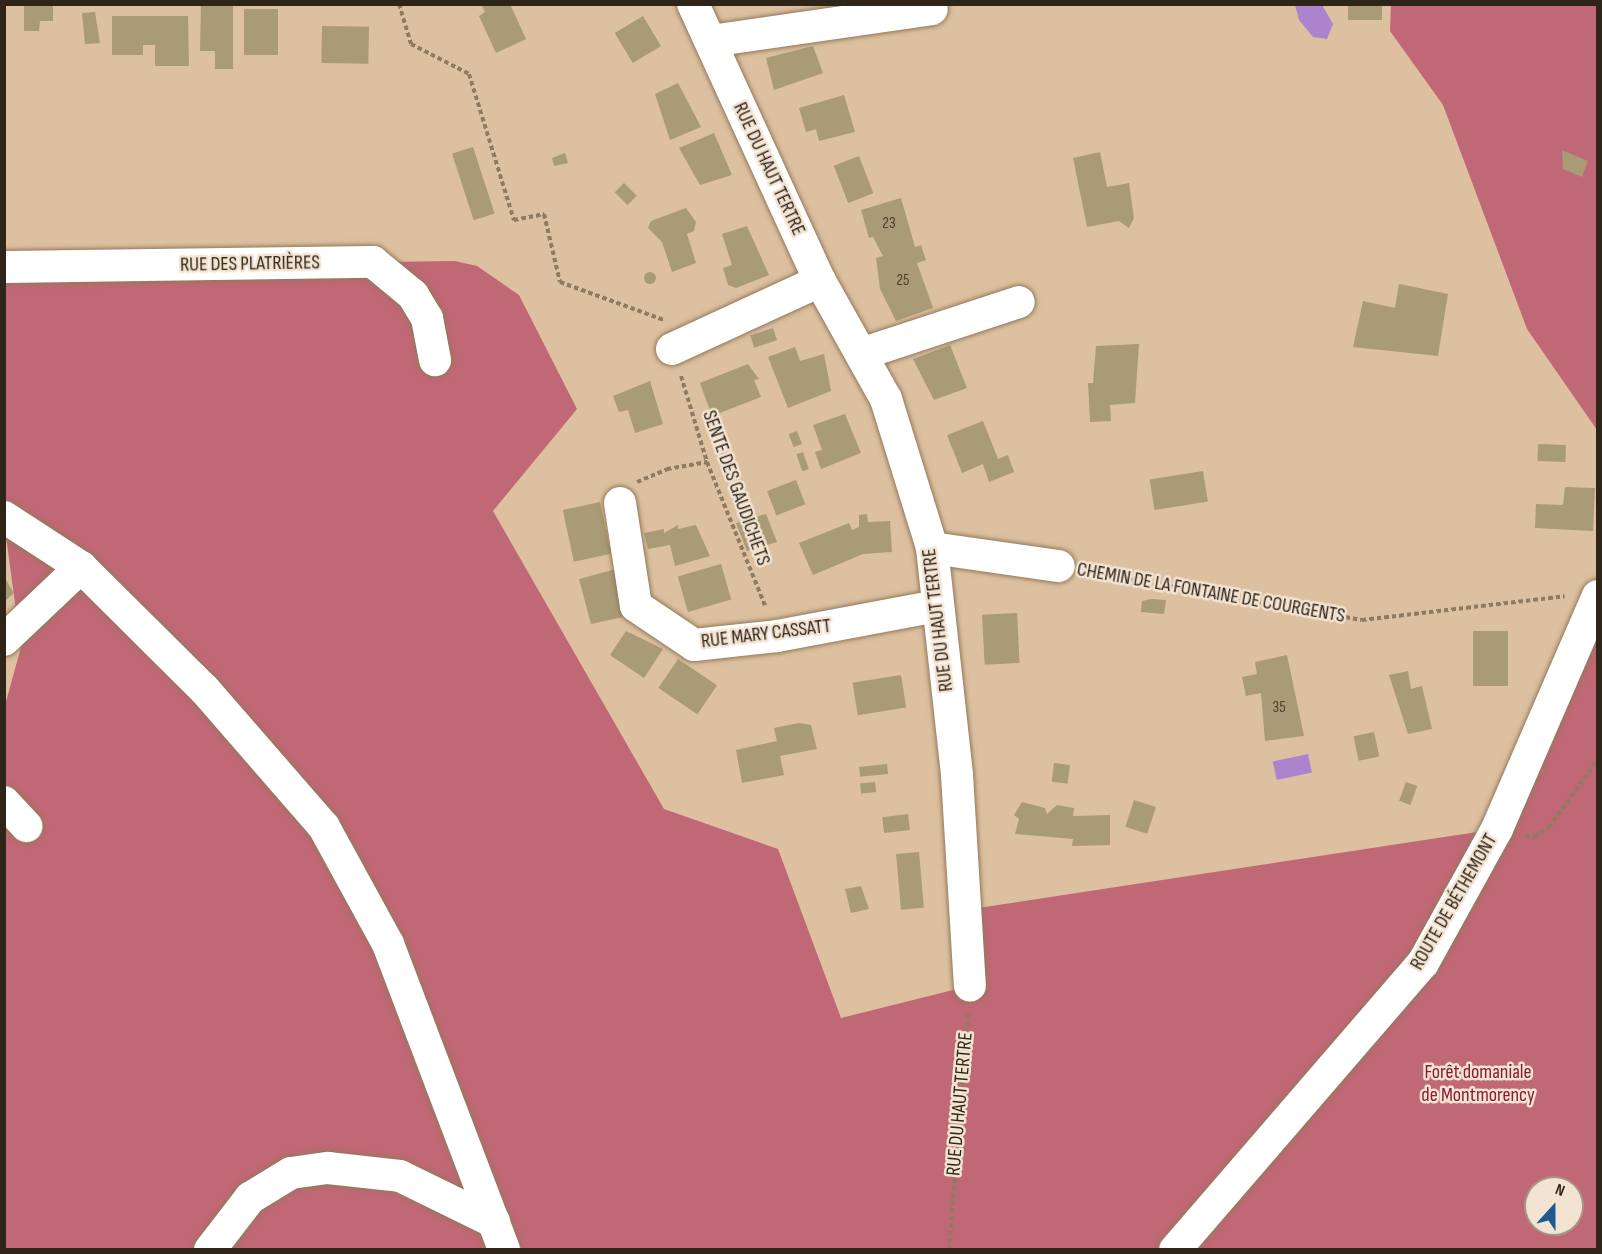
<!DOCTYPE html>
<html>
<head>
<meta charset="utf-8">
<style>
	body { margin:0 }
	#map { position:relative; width:1602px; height:1254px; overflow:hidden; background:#dcc09f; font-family:"Sofia Sans Condensed",sans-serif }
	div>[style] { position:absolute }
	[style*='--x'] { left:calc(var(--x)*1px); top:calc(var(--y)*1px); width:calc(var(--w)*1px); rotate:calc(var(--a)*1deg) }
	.forest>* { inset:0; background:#c16876 }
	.water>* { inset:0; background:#ae83cd; transform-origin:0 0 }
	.building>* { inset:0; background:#a89b75; transform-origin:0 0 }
	.round { border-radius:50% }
	.path>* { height:4px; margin-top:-2px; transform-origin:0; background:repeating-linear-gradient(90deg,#8f7b62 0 4.5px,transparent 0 7.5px) }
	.roads { filter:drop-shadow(0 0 2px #93785a) drop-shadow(0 0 2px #93785a) }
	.minor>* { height:32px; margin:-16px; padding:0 16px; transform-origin:16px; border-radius:16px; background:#fff }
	span { translate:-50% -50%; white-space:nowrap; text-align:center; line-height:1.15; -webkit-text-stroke:5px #f2e3d3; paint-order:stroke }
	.number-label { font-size:16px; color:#4c422e }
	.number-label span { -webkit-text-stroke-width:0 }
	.street-label { font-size:20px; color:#2e2417 }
	.park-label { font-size:20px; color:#881a39 }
	.frame { position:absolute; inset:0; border:6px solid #2e2417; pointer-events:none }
	.north { position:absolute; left:1524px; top:1176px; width:60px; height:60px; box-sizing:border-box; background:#f2e3d3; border:2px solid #a49788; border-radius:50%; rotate:21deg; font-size:16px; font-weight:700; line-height:24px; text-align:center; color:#2e2417 }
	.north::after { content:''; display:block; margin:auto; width:21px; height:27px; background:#1e5990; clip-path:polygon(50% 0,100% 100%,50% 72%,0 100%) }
</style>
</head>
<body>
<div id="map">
	<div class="forest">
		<i style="clip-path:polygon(1391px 5px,1597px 5px,1597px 430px,1527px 329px,1443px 105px,1390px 31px)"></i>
		<i style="clip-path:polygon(evenodd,455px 261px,477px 266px,519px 295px,577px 409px,493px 511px,664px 809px,778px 849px,841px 1018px,965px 987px,965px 910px,1497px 829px,1597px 587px,1597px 1249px,5px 1249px,4px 709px,21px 647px,4px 522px,4px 267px,455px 261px,1536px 1188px,1572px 1188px,1572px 1224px,1536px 1224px,1536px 1188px)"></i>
	</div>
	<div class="water">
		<i style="clip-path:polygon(1295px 5px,1322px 5px,1333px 24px,1327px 39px,1313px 37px,1299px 20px)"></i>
		<i style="left:1308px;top:754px;width:19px;height:36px;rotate:78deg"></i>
	</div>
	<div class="building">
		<i style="clip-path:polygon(24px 4px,53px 4px,53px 21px,40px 21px,39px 31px,24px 31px)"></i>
		<i style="clip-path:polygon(201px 4px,233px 4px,233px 69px,215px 69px,215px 51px,200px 51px)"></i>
		<i style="clip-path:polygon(481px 4px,510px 4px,526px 39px,496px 53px,479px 16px,485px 12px)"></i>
		<i style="left:1348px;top:4px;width:34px;height:16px"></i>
		<i style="left:244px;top:9px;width:34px;height:46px"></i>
		<i style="clip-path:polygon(95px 12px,100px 43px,85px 44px,82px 13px)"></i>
		<i style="clip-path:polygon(112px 16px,188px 16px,189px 66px,155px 66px,155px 45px,143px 45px,143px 55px,112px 55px)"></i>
		<i style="left:643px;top:16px;width:35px;height:33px;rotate:59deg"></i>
		<i style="left:322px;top:26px;width:47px;height:37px;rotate:1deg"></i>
		<i style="clip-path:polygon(813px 46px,823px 73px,774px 90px,766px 58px)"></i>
		<i style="clip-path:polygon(678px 83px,701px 127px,670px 140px,655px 94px)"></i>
		<i style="clip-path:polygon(844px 95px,855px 132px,819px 141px,816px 129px,806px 132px,799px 108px)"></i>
		<i style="clip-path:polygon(714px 133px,732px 175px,700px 185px,679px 148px)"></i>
		<i style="left:473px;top:147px;width:70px;height:22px;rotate:72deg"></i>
		<i style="clip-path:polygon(1562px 150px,1588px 161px,1582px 177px,1563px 169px)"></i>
		<i style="clip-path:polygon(1100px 152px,1107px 187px,1129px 183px,1134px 218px,1129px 228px,1119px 221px,1087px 227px,1073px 158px)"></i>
		<i style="clip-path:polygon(565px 153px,568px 163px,554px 166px,552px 158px)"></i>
		<i style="left:859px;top:156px;width:40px;height:27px;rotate:69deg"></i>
		<i style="left:624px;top:183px;width:18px;height:13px;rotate:45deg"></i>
		<i style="clip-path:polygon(901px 198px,915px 247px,921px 245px,926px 260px,917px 263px,933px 308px,896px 321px,880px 289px,876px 258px,883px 256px,873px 237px,869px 238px,861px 210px)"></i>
		<i style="clip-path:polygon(686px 208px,696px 222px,694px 231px,687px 234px,696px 263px,672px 272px,662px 242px,648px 228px,651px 221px)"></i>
		<i style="clip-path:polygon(747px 226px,769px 275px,736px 288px,728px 285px,723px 268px,732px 265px,722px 234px)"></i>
		<i class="round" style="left:644px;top:272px;width:12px;height:12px"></i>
		<i style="clip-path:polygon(1399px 284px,1448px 294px,1438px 356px,1353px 347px,1363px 301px,1395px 308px)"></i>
		<i style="left:773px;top:328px;width:13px;height:24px;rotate:72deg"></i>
		<i style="clip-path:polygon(1139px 344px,1135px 403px,1110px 405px,1111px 421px,1090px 422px,1088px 383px,1093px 383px,1096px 346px)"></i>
		<i style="clip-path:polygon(950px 345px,967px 388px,934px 400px,913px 359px)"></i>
		<i style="clip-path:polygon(795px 347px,800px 361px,824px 354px,831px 391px,788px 408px,768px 357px)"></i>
		<i style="clip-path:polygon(748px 364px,759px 379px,754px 380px,761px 397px,712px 416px,700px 383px)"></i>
		<i style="clip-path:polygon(650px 381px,663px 424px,635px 433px,628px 410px,619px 412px,613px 396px)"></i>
		<i style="clip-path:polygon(845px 414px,861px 453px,821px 469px,815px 452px,822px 450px,813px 425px)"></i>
		<i style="clip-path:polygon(983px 421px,998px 459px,1008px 455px,1014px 472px,989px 482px,983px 464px,962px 473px,947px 435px)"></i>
		<i style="left:797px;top:431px;width:14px;height:9px;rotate:69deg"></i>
		<i style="left:1538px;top:444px;width:28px;height:17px;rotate:2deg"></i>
		<i style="left:803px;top:452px;width:18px;height:7px;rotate:71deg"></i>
		<i style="left:1203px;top:471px;width:31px;height:54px;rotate:81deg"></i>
		<i style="left:796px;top:480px;width:26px;height:31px;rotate:69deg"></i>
		<i style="clip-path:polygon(1565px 487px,1595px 488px,1593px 531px,1535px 528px,1536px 504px,1563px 505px)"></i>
		<i style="left:600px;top:502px;width:53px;height:38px;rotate:78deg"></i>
		<i style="clip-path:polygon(766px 514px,777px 542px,747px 551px,736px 523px)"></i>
		<i style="clip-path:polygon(867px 514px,868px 522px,890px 521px,892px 552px,863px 554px,813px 575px,799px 543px,849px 523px,852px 530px,859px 527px,859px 515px)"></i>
		<i style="clip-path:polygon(678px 525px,678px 529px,696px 525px,710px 556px,675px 566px,670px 545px,648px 549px,644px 533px,664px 529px,664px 533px)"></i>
		<i style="left:721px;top:564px;width:37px;height:45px;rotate:74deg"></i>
		<i style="clip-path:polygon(616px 569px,623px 617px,591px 624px,579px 579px)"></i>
		<i style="clip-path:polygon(4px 577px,14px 593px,4px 602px)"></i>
		<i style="clip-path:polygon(1151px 599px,1166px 600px,1164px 614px,1141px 612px,1142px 601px)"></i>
		<i style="left:1017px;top:613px;width:50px;height:35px;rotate:87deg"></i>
		<i style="clip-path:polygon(626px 631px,663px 649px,644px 678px,610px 655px)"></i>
		<i style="left:1473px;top:631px;width:35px;height:55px"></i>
		<i style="clip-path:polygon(1287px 655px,1304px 736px,1265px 741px,1261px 693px,1246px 696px,1242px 677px,1257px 674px,1255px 662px)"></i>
		<i style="left:678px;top:659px;width:47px;height:35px;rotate:34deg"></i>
		<i style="clip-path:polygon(1408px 671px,1411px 689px,1422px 686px,1432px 729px,1408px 734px,1389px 675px)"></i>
		<i style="left:901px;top:675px;width:33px;height:49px;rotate:81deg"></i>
		<i style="clip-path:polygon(799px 723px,811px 725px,817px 749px,780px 756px,784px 775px,742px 783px,736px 750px,777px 741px,774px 728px)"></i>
		<i style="left:1374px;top:732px;width:25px;height:21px;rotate:78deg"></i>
		<i style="left:1054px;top:763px;width:16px;height:19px;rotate:7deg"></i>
		<i style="left:887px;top:764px;width:10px;height:28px;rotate:84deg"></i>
		<i style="left:875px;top:782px;width:10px;height:15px;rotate:84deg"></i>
		<i style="left:1406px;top:782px;width:12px;height:20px;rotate:20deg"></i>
		<i style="left:1134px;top:800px;width:23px;height:28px;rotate:18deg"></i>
		<i style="clip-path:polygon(1022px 802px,1045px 808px,1047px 814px,1057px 805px,1074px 808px,1073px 816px,1110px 815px,1110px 845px,1072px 846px,1073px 839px,1015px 834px,1019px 819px,1014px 815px)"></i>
		<i style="left:908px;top:814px;width:16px;height:26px;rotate:83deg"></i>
		<i style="left:919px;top:852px;width:56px;height:23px;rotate:85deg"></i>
		<i style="clip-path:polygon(861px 886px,869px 909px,851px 913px,845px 889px)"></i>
	</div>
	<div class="path">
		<i style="--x:399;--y:4;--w:42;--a:73.3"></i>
		<i style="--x:411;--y:44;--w:65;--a:27.3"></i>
		<i style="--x:469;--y:74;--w:153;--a:72.9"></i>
		<i style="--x:514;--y:220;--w:31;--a:-11"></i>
		<i style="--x:544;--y:214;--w:70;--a:76.8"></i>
		<i style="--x:560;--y:282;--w:111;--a:20.1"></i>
		<i style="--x:681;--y:376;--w:90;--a:73.2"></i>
		<i style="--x:707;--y:462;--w:157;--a:68"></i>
		<i style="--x:637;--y:482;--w:33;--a:-23"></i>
		<i style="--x:667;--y:469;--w:41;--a:-9.9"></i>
		<i style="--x:1087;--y:571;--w:279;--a:10.1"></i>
		<i style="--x:1362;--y:620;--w:204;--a:-6.7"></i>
		<i style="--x:1525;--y:836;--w:10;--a:6"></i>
		<i style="--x:1535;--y:837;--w:17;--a:-36"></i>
		<i style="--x:1549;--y:827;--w:84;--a:-54.2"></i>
		<i style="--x:949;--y:1250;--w:238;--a:-85.4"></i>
	</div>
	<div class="roads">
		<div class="minor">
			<i style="--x:693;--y:4;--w:305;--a:65.4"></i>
			<i style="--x:820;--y:281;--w:135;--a:60.8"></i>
			<i style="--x:886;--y:399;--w:156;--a:72.8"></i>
			<i style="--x:932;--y:548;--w:228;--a:83.7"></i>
			<i style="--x:957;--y:775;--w:211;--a:86.5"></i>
			<i style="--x:711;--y:41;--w:223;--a:-8.2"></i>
			<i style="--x:4;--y:267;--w:369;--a:-0.8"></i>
			<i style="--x:373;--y:262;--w:52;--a:39.5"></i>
			<i style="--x:413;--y:295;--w:27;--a:59"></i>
			<i style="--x:427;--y:318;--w:43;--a:79.2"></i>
			<i style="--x:672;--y:349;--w:163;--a:-24.7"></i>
			<i style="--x:861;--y:354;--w:166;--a:-18.2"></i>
			<i style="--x:620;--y:503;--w:104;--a:81.2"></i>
			<i style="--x:636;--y:606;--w:70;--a:33.9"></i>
			<i style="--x:694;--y:645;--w:83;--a:-6.2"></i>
			<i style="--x:777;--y:636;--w:163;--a:-10.6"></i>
			<i style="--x:4;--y:517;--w:92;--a:33"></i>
			<i style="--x:81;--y:567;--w:175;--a:44.8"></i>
			<i style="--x:205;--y:690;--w:181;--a:49"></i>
			<i style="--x:324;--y:827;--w:133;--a:61.3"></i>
			<i style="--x:388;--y:944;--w:327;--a:69.2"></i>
			<i style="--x:932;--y:548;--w:128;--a:8.1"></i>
			<i style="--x:4;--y:640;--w:106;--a:-43.5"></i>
			<i style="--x:4;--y:802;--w:33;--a:47"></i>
			<i style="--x:210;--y:1250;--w:66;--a:-52.4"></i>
			<i style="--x:250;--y:1198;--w:48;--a:-31.4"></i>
			<i style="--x:291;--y:1173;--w:37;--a:-8"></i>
			<i style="--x:328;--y:1168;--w:72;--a:6.3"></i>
			<i style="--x:400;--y:1176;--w:105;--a:26.1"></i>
			<i style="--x:1175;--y:1250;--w:379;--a:-49.2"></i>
			<i style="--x:1423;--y:963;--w:153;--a:-61.1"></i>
			<i style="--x:1497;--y:829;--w:254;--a:-66.6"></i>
		</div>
	</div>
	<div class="number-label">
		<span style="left:889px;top:224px">23</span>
		<span style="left:903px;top:281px">25</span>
		<span style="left:1279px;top:708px">35</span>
	</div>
	<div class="street-label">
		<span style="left:769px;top:169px;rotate:65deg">RUE DU HAUT TERTRE</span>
		<span style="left:250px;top:264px;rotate:-1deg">RUE DES PLATRIÈRES</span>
		<span style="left:736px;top:488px;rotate:70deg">SENTE DES GAUDICHETS</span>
		<span style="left:1211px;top:593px;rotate:10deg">CHEMIN DE LA FONTAINE DE COURGENTS</span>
		<span style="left:938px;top:620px;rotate:-97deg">RUE DU HAUT TERTRE</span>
		<span style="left:766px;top:634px;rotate:-7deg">RUE MARY CASSATT</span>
		<span style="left:1454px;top:902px;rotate:-60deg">ROUTE DE BÉTHEMONT</span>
		<span style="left:960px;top:1104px;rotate:-85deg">RUE DU HAUT TERTRE</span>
	</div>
	<div class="park-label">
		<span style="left:1478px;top:1084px">Forêt domaniale<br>de Montmorency</span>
	</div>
	<div class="frame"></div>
	<div class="north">N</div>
</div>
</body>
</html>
